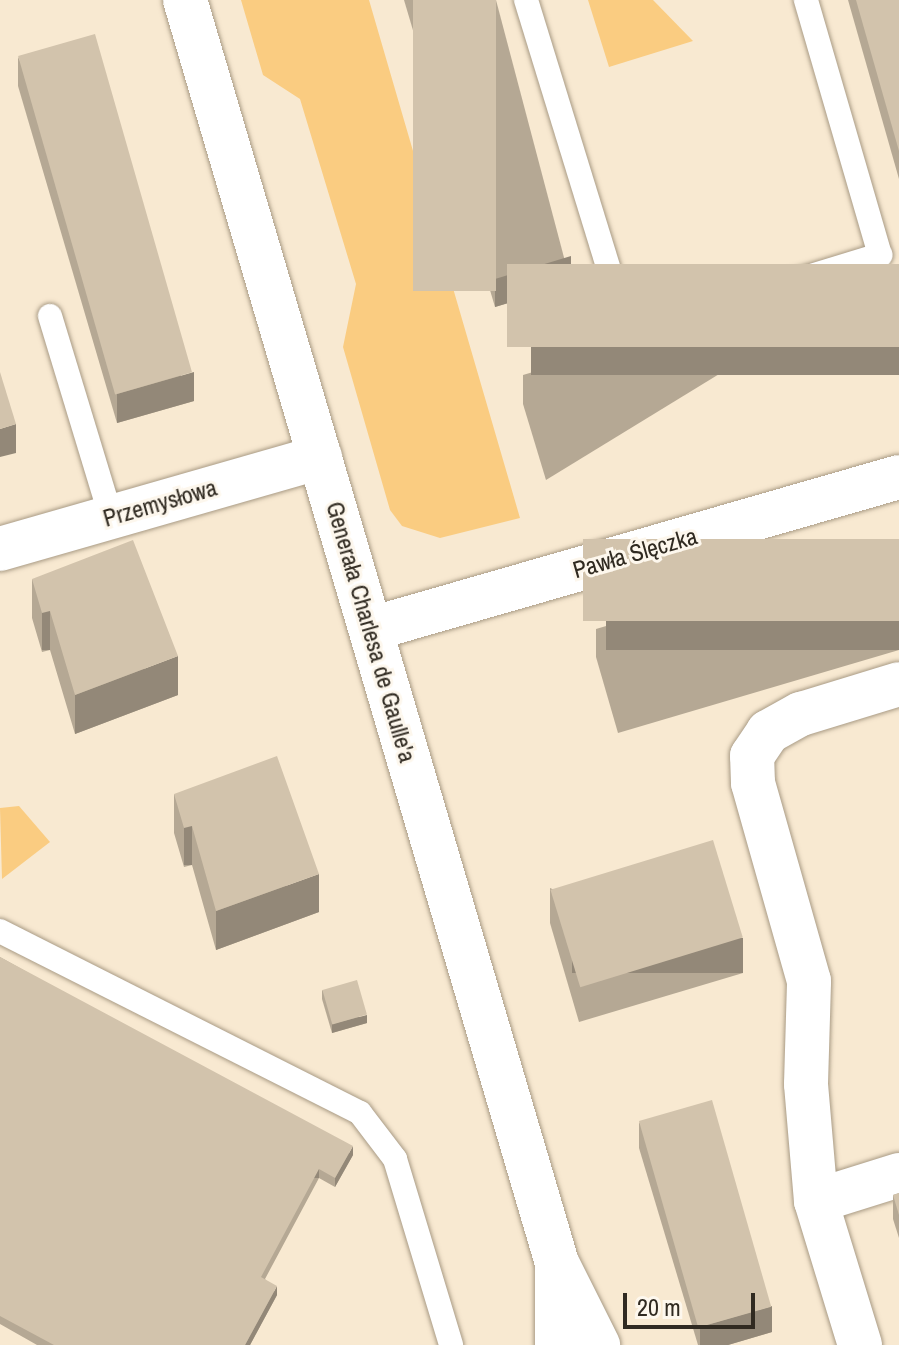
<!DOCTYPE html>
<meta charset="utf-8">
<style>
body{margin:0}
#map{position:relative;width:899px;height:1345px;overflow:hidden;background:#f8e9d1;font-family:"Archivo Narrow",sans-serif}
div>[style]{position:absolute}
.green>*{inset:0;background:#facc81}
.roads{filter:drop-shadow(0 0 2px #a99b85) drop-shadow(0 0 2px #a99b85)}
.lane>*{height:24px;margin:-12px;padding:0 12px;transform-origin:12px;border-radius:12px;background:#fff}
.street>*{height:44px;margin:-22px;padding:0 22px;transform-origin:22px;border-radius:22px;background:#fff}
.secondary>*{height:44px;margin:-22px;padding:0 22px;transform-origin:22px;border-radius:22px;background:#fff}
.wall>*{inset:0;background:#b5a894}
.shaded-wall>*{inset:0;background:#938878;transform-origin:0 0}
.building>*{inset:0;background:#d2c3ac;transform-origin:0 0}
span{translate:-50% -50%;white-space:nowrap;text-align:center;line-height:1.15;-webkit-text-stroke:6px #fdf7ed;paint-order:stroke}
.street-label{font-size:24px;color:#302a21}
.scale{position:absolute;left:623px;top:1293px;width:132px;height:36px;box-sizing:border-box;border:4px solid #302a21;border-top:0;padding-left:10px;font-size:24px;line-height:28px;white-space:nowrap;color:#302a21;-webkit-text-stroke:6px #fdf7ed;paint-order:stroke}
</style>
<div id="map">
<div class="green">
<i style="clip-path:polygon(241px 0,369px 0,520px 518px,440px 538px,402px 526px,390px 510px,343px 347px,356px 284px,300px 99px,263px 75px)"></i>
<i style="clip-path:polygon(588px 0,653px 0,693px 41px,609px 67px)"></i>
<i style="clip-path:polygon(19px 806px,50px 842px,2px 879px,0 808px)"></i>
</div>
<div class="roads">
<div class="lane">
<i style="left:526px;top:0;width:347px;rotate:72.9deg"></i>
<i style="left:628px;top:332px;width:264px;rotate:-17deg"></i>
<i style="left:880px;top:255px;width:266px;rotate:-106.2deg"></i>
<i style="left:50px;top:316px;width:210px;rotate:73.1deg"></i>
<i style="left:0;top:931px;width:403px;rotate:26.8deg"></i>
<i style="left:360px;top:1113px;width:58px;rotate:52.7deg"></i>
<i style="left:395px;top:1159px;width:194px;rotate:73.2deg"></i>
</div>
<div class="street">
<i style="left:0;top:549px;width:333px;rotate:-16deg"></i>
<i style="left:371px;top:629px;width:549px;rotate:-16.06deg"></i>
<i style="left:816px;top:1201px;width:87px;rotate:-17.4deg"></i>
<i style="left:860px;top:1345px;width:151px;rotate:-107deg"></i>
<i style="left:816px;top:1201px;width:117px;rotate:-94.9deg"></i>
<i style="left:806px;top:1084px;width:103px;rotate:-88.3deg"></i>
<i style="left:809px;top:981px;width:206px;rotate:-105.8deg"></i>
<i style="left:753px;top:783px;width:27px;rotate:-92deg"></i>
<i style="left:752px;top:756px;width:29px;rotate:-56deg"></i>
<i style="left:768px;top:732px;width:38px;rotate:-29deg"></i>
<i style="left:801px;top:714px;width:102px;rotate:-17deg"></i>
</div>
<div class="secondary">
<i style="left:185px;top:0;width:1317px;rotate:73.59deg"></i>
<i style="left:557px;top:1263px;width:92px;rotate:63.4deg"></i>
<i style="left:557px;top:1345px;width:79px;rotate:-90deg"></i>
</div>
</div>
<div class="wall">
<i style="clip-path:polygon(404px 0,496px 0,571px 284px,495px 307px)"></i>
<i style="clip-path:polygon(848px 0,899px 0,899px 179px)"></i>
<i style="clip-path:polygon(18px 57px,194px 401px,117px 423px,18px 86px)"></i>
<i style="clip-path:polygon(899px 264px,546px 480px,523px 404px,523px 375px)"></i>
<i style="clip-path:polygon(899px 539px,899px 650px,618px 733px,596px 657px,596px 629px)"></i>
<i style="clip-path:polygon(32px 579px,178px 695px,75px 734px,50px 650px,42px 652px,32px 618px)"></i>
<i style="clip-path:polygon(174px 794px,319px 912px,216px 950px,192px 865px,184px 867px,174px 833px)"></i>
<i style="clip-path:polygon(550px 888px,743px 973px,579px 1022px,550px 923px)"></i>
<i style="clip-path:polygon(0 957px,353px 1155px,335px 1187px,319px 1178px,265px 1279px,277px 1295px,250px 1345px,37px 1345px,0 1324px)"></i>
<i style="clip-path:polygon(322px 990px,367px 1023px,332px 1033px,322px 999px)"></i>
<i style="clip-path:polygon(639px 1122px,772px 1332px,728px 1345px,698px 1345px,639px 1148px)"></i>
<i style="clip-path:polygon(899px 1193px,899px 1238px,893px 1219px,893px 1195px)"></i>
</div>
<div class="shaded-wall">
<i style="clip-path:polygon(571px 256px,571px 284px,495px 307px,495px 279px)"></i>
<i style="left:899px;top:347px;width:28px;height:368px;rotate:90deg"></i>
<i style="clip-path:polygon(194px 372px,194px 401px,117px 423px,117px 394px)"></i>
<i style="clip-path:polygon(16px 424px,16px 453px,0 457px,0 429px)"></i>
<i style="left:50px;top:611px;width:39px;height:8px;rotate:90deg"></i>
<i style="left:899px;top:621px;width:29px;height:293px;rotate:90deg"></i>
<i style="clip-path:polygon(178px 656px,178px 695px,75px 734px,75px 695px)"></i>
<i style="left:192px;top:826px;width:39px;height:8px;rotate:90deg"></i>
<i style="clip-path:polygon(319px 874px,319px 912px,216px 950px,216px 911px)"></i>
<i style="left:743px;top:938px;width:35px;height:171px;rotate:90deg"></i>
<i style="clip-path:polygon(367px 1015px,367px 1023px,332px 1033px,332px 1024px)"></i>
<i style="clip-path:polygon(353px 1146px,353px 1155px,335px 1187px,335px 1178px)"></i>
<i style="left:319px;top:1169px;width:9px;height:123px;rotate:90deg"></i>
<i style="clip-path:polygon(277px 1286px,277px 1295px,250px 1345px,245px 1345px)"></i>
<i style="clip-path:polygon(772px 1306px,772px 1332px,728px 1345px,700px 1345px,700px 1327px)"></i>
</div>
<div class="building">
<i style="left:413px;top:0;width:83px;height:291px"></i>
<i style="clip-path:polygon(856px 0,899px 0,899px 151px)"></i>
<i style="left:95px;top:34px;width:352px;height:80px;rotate:74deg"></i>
<i style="left:899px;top:264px;width:83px;height:392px;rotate:90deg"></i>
<i style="clip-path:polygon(0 372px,16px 424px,0 429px)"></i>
<i style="left:899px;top:539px;width:82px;height:316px;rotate:90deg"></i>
<i style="clip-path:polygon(133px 540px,178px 656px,75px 695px,50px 611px,42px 613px,32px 579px)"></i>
<i style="clip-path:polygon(277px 756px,319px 874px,216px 911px,192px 826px,184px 828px,174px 794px)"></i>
<i style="left:713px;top:840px;width:102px;height:170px;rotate:73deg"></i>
<i style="clip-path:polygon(0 957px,353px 1146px,335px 1178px,319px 1169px,261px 1277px,277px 1286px,245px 1345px,54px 1345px,0 1316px)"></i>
<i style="left:357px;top:980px;width:36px;height:36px;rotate:74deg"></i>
<i style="left:712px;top:1100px;width:215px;height:76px;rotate:74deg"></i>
<i style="clip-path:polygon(899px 1193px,899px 1215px,893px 1195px)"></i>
</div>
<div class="street-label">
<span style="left:160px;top:503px;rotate:-16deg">Przemysłowa</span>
<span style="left:635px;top:553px;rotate:-16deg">Pawła Ślęczka</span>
<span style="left:371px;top:632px;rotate:74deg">Generała Charlesa de Gaulle'a</span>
</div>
<div class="scale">20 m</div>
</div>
